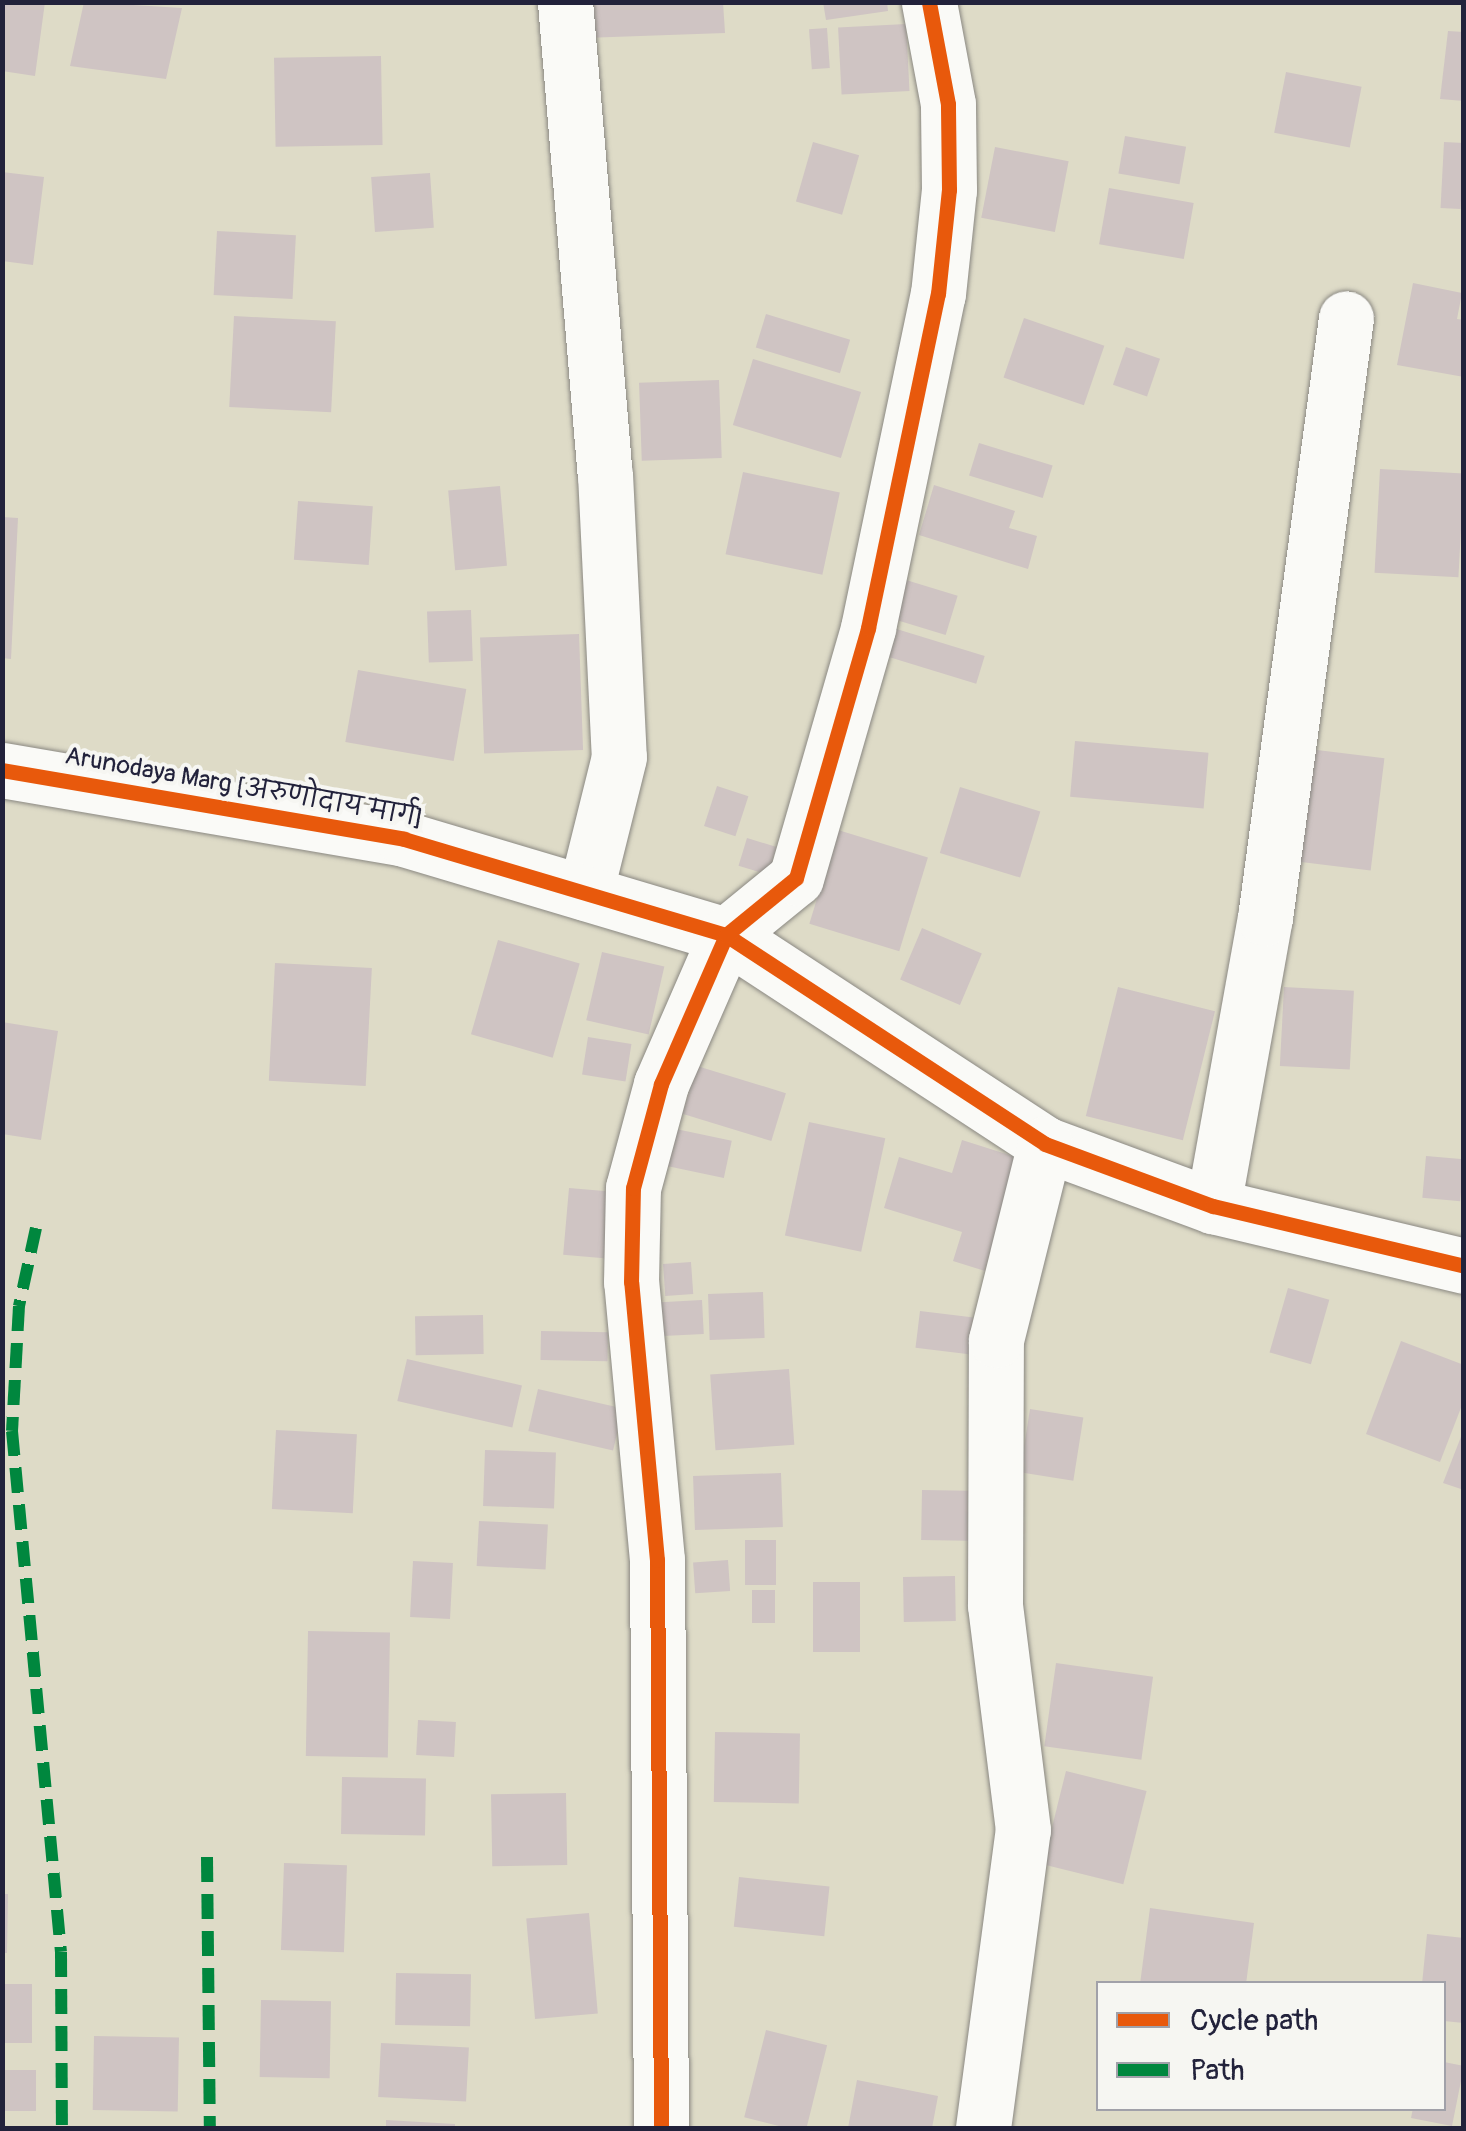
<!DOCTYPE html>
<meta charset="utf-8">
<style>
body{margin:0}
#map{position:relative;width:1466px;height:2131px;overflow:hidden;background:#dedbc7;font-family:Pangolin,"Playpen Sans Deva",sans-serif}
div>[style]{position:absolute}
.building>*{inset:0;background:#cfc4c3;transform-origin:0 0}
.roads{filter:drop-shadow(0 0 2px #8a8882) drop-shadow(0 0 2px #8a8882)}
.minor>*{height:55px;margin:-27.5px;padding:0 27.5px;transform-origin:27.5px;border-radius:27.5px;background:#fafaf7}
.quiet>*{height:12px;margin-top:-6px;transform-origin:0;background:repeating-linear-gradient(90deg,#00873e 0 25px,transparent 0 37px)}
.cycleway>*{height:15px;margin:-7.5px;padding:0 7.5px;transform-origin:7.5px;border-radius:7.5px;background:#e8590c}
span{translate:-50% -50%;white-space:nowrap;text-align:center;line-height:1.15;-webkit-text-stroke:8px #f6f6f2;paint-order:stroke}
.street-label{font-size:25px;color:#22223b}
.frame{position:absolute;inset:0;border:5px solid #22223b;pointer-events:none}
.legend{position:absolute;left:1096px;top:1981px;width:350px;height:130px;box-sizing:border-box;background:#f6f6f2;border:2px solid #a1a1a9;margin:0;padding:12px 18px;list-style:none;font-size:30px;color:#22223b}
.legend li{display:flex;align-items:center;gap:20px;height:50px}
.legend b{width:50px;border:2px solid #a1a1a9}
</style>
<div id="map">
<div class="building">
<i style="clip-path:polygon(2px 2px,45px 2px,35px 76px,2px 71px)"></i>
<i style="clip-path:polygon(84px 2px,182px 8px,166px 79px,70px 66px)"></i>
<i style="clip-path:polygon(582px 2px,723px 2px,725px 33px,584px 38px)"></i>
<i style="clip-path:polygon(823px 2px,887px 2px,888px 11px,826px 20px)"></i>
<i style="left:906px;top:24px;width:67px;height:68px;rotate:87deg"></i>
<i style="left:827px;top:28px;width:40px;height:18px;rotate:86deg"></i>
<i style="clip-path:polygon(1448px 31px,1464px 32px,1464px 101px,1440px 99px)"></i>
<i style="left:381px;top:56px;width:89px;height:107px;rotate:89deg"></i>
<i style="left:1286px;top:72px;width:77px;height:62px;rotate:11deg"></i>
<i style="left:1125px;top:136px;width:62px;height:38px;rotate:10deg"></i>
<i style="left:813px;top:142px;width:48px;height:62px;rotate:16deg"></i>
<i style="left:1444px;top:142px;width:20px;height:66px;rotate:3deg"></i>
<i style="left:995px;top:147px;width:75px;height:72px;rotate:11deg"></i>
<i style="clip-path:polygon(2px 172px,44px 177px,33px 265px,2px 261px)"></i>
<i style="left:430px;top:173px;width:55px;height:59px;rotate:86deg"></i>
<i style="left:1109px;top:188px;width:86px;height:57px;rotate:10deg"></i>
<i style="left:217px;top:231px;width:79px;height:64px;rotate:3deg"></i>
<i style="clip-path:polygon(1413px 283px,1462px 293px,1457px 319px,1464px 320px,1464px 377px,1397px 365px)"></i>
<i style="left:766px;top:314px;width:88px;height:35px;rotate:17deg"></i>
<i style="left:234px;top:316px;width:102px;height:91px;rotate:3deg"></i>
<i style="left:1024px;top:318px;width:85px;height:63px;rotate:19deg"></i>
<i style="left:1126px;top:347px;width:36px;height:40px;rotate:19deg"></i>
<i style="left:753px;top:359px;width:113px;height:69px;rotate:17deg"></i>
<i style="left:719px;top:380px;width:78px;height:80px;rotate:88deg"></i>
<i style="left:979px;top:443px;width:77px;height:34px;rotate:17deg"></i>
<i style="left:1380px;top:469px;width:84px;height:104px;rotate:3deg"></i>
<i style="left:743px;top:472px;width:99px;height:84px;rotate:12deg"></i>
<i style="clip-path:polygon(934px 485px,1015px 511px,1009px 528px,1037px 536px,1028px 569px,919px 535px)"></i>
<i style="left:500px;top:486px;width:80px;height:52px;rotate:85deg"></i>
<i style="left:298px;top:501px;width:75px;height:59px;rotate:4deg"></i>
<i style="clip-path:polygon(2px 517px,18px 518px,11px 659px,2px 658px)"></i>
<i style="left:906px;top:580px;width:54px;height:41px;rotate:17deg"></i>
<i style="left:471px;top:610px;width:51px;height:44px;rotate:88deg"></i>
<i style="left:890px;top:627px;width:99px;height:29px;rotate:17deg"></i>
<i style="left:579px;top:634px;width:116px;height:99px;rotate:88deg"></i>
<i style="left:358px;top:670px;width:110px;height:73px;rotate:10deg"></i>
<i style="left:1075px;top:741px;width:134px;height:56px;rotate:5deg"></i>
<i style="left:1309px;top:749px;width:76px;height:113px;rotate:7deg"></i>
<i style="left:717px;top:786px;width:33px;height:42px;rotate:18deg"></i>
<i style="left:960px;top:787px;width:84px;height:69px;rotate:17deg"></i>
<i style="left:838px;top:830px;width:94px;height:98px;rotate:17deg"></i>
<i style="left:747px;top:838px;width:31px;height:29px;rotate:17deg"></i>
<i style="left:922px;top:928px;width:65px;height:56px;rotate:23deg"></i>
<i style="left:498px;top:940px;width:85px;height:98px;rotate:16deg"></i>
<i style="left:602px;top:952px;width:64px;height:70px;rotate:13deg"></i>
<i style="left:275px;top:963px;width:97px;height:118px;rotate:3deg"></i>
<i style="left:1118px;top:987px;width:100px;height:133px;rotate:14deg"></i>
<i style="left:1284px;top:987px;width:70px;height:79px;rotate:3deg"></i>
<i style="clip-path:polygon(2px 1022px,58px 1031px,41px 1140px,2px 1134px)"></i>
<i style="left:588px;top:1037px;width:44px;height:38px;rotate:9deg"></i>
<i style="left:697px;top:1066px;width:93px;height:50px;rotate:17deg"></i>
<i style="left:809px;top:1122px;width:78px;height:116px;rotate:12deg"></i>
<i style="left:676px;top:1129px;width:57px;height:38px;rotate:12deg"></i>
<i style="clip-path:polygon(962px 1140px,1019px 1158px,985px 1271px,953px 1261px,962px 1232px,884px 1208px,899px 1157px,952px 1173px)"></i>
<i style="left:1426px;top:1156px;width:38px;height:42px;rotate:5deg"></i>
<i style="left:569px;top:1188px;width:50px;height:67px;rotate:5deg"></i>
<i style="left:691px;top:1262px;width:32px;height:28px;rotate:86deg"></i>
<i style="left:1288px;top:1288px;width:43px;height:67px;rotate:16deg"></i>
<i style="left:763px;top:1292px;width:46px;height:55px;rotate:88deg"></i>
<i style="left:702px;top:1300px;width:34px;height:46px;rotate:87deg"></i>
<i style="left:920px;top:1311px;width:54px;height:37px;rotate:7deg"></i>
<i style="left:483px;top:1315px;width:39px;height:68px;rotate:89deg"></i>
<i style="left:541px;top:1331px;width:67px;height:29px;rotate:1deg"></i>
<i style="clip-path:polygon(1401px 1341px,1464px 1365px,1464px 1400px,1440px 1462px,1366px 1434px)"></i>
<i style="left:407px;top:1359px;width:118px;height:43px;rotate:13deg"></i>
<i style="left:789px;top:1369px;width:76px;height:79px;rotate:86deg"></i>
<i style="left:538px;top:1389px;width:87px;height:43px;rotate:13deg"></i>
<i style="left:1030px;top:1409px;width:54px;height:64px;rotate:9deg"></i>
<i style="clip-path:polygon(1464px 1429px,1464px 1490px,1443px 1483px)"></i>
<i style="left:276px;top:1430px;width:81px;height:79px;rotate:3deg"></i>
<i style="left:485px;top:1450px;width:71px;height:56px;rotate:2deg"></i>
<i style="left:781px;top:1473px;width:54px;height:88px;rotate:88deg"></i>
<i style="left:922px;top:1490px;width:61px;height:50px;rotate:1deg"></i>
<i style="left:479px;top:1521px;width:69px;height:45px;rotate:3deg"></i>
<i style="left:745px;top:1540px;width:31px;height:45px"></i>
<i style="left:728px;top:1560px;width:31px;height:35px;rotate:86deg"></i>
<i style="left:413px;top:1561px;width:40px;height:56px;rotate:3deg"></i>
<i style="left:955px;top:1576px;width:45px;height:52px;rotate:89deg"></i>
<i style="left:813px;top:1582px;width:47px;height:70px"></i>
<i style="left:775px;top:1590px;width:33px;height:23px;rotate:90deg"></i>
<i style="left:308px;top:1631px;width:82px;height:125px;rotate:1deg"></i>
<i style="left:1056px;top:1663px;width:98px;height:84px;rotate:8deg"></i>
<i style="left:418px;top:1720px;width:38px;height:35px;rotate:3deg"></i>
<i style="left:715px;top:1732px;width:85px;height:70px;rotate:1deg"></i>
<i style="left:1066px;top:1771px;width:83px;height:96px;rotate:14deg"></i>
<i style="left:342px;top:1777px;width:84px;height:57px;rotate:1deg"></i>
<i style="left:566px;top:1793px;width:72px;height:75px;rotate:89deg"></i>
<i style="left:284px;top:1863px;width:63px;height:87px;rotate:2deg"></i>
<i style="left:739px;top:1877px;width:91px;height:50px;rotate:6deg"></i>
<i style="clip-path:polygon(2px 1894px,8px 1894px,7px 1953px,2px 1953px)"></i>
<i style="clip-path:polygon(1150px 1908px,1254px 1923px,1246px 1984px,1140px 1984px)"></i>
<i style="left:589px;top:1913px;width:101px;height:63px;rotate:85deg"></i>
<i style="clip-path:polygon(1427px 1934px,1464px 1938px,1464px 2023px,1444px 2021px,1444px 1984px,1422px 1984px)"></i>
<i style="left:396px;top:1973px;width:75px;height:52px;rotate:1deg"></i>
<i style="left:2px;top:1984px;width:30px;height:59px"></i>
<i style="left:261px;top:2000px;width:70px;height:77px;rotate:1deg"></i>
<i style="left:766px;top:2030px;width:63px;height:90px;rotate:14deg"></i>
<i style="left:94px;top:2036px;width:85px;height:74px;rotate:1deg"></i>
<i style="left:381px;top:2043px;width:88px;height:54px;rotate:3deg"></i>
<i style="clip-path:polygon(1444px 2062px,1464px 2066px,1452px 2126px,1411px 2118px,1413px 2108px,1444px 2108px)"></i>
<i style="left:2px;top:2070px;width:34px;height:41px"></i>
<i style="clip-path:polygon(857px 2080px,938px 2096px,932px 2128px,848px 2128px)"></i>
<i style="clip-path:polygon(386px 2120px,455px 2124px,455px 2128px,386px 2128px)"></i>
</div>
<div class="roads">
<div class="minor">
<i style="left:565px;top:2px;width:474px;rotate:85.2deg"></i>
<i style="left:605px;top:474px;width:283px;rotate:87.2deg"></i>
<i style="left:619px;top:757px;width:140px;rotate:104deg"></i>
<i style="left:2px;top:770px;width:408px;rotate:9.7deg"></i>
<i style="left:404px;top:839px;width:336px;rotate:16.6deg"></i>
<i style="left:726px;top:935px;width:381px;rotate:33.2deg"></i>
<i style="left:1045px;top:1144px;width:179px;rotate:20.3deg"></i>
<i style="left:1213px;top:1206px;width:258px;rotate:13.4deg"></i>
<i style="left:1213px;top:1206px;width:293px;rotate:-79.8deg"></i>
<i style="left:1265px;top:918px;width:605px;rotate:-82.31deg"></i>
<i style="left:661px;top:2128px;width:568px;rotate:-90.4deg"></i>
<i style="left:657px;top:1560px;width:279px;rotate:-95.3deg"></i>
<i style="left:631px;top:1282px;width:94px;rotate:-88.8deg"></i>
<i style="left:633px;top:1188px;width:108px;rotate:-74.9deg"></i>
<i style="left:661px;top:1084px;width:163px;rotate:-66.4deg"></i>
<i style="left:726px;top:935px;width:90px;rotate:-39.2deg"></i>
<i style="left:796px;top:878px;width:260px;rotate:-73.9deg"></i>
<i style="left:868px;top:628px;width:341px;rotate:-78.2deg"></i>
<i style="left:938px;top:294px;width:105px;rotate:-84deg"></i>
<i style="left:949px;top:190px;width:86px;rotate:-90.7deg"></i>
<i style="left:948px;top:104px;width:104px;rotate:-100.6deg"></i>
<i style="left:983px;top:2128px;width:301px;rotate:-82.4deg"></i>
<i style="left:1023px;top:1830px;width:227px;rotate:-97.1deg"></i>
<i style="left:995px;top:1605px;width:265px;rotate:-89.8deg"></i>
<i style="left:996px;top:1340px;width:202px;rotate:-76deg"></i>
</div>
</div>
<div class="quiet">
<i style="left:36px;top:1228px;width:80px;rotate:102.3deg"></i>
<i style="left:19px;top:1306px;width:125px;rotate:93.2deg"></i>
<i style="left:12px;top:1431px;width:523px;rotate:84.63deg"></i>
<i style="left:61px;top:1952px;width:176px;rotate:89.7deg"></i>
<i style="left:207px;top:1857px;width:271px;rotate:89.4deg"></i>
</div>
<div class="cycleway">
<i style="left:2px;top:770px;width:408px;rotate:9.7deg"></i>
<i style="left:404px;top:839px;width:336px;rotate:16.6deg"></i>
<i style="left:726px;top:935px;width:381px;rotate:33.2deg"></i>
<i style="left:1045px;top:1144px;width:179px;rotate:20.3deg"></i>
<i style="left:1213px;top:1206px;width:258px;rotate:13.4deg"></i>
<i style="left:661px;top:2128px;width:568px;rotate:-90.4deg"></i>
<i style="left:657px;top:1560px;width:279px;rotate:-95.3deg"></i>
<i style="left:631px;top:1282px;width:94px;rotate:-88.8deg"></i>
<i style="left:633px;top:1188px;width:108px;rotate:-74.9deg"></i>
<i style="left:661px;top:1084px;width:163px;rotate:-66.4deg"></i>
<i style="left:726px;top:935px;width:90px;rotate:-39.2deg"></i>
<i style="left:796px;top:878px;width:260px;rotate:-73.9deg"></i>
<i style="left:868px;top:628px;width:341px;rotate:-78.2deg"></i>
<i style="left:938px;top:294px;width:105px;rotate:-84deg"></i>
<i style="left:949px;top:190px;width:86px;rotate:-90.7deg"></i>
<i style="left:948px;top:104px;width:104px;rotate:-100.6deg"></i>
</div>
<div class="street-label">
<span style="left:244px;top:788px;rotate:10deg">Arunodaya Marg [अरुणोदा‍य मार्ग]</span>
</div>
<div class="frame"></div>
<ul class="legend">
<li><b style="height:12px;background:#e8590c"></b>Cycle path</li>
<li><b style="height:12px;background:#00873e"></b>Path</li>
</ul>
</div>
